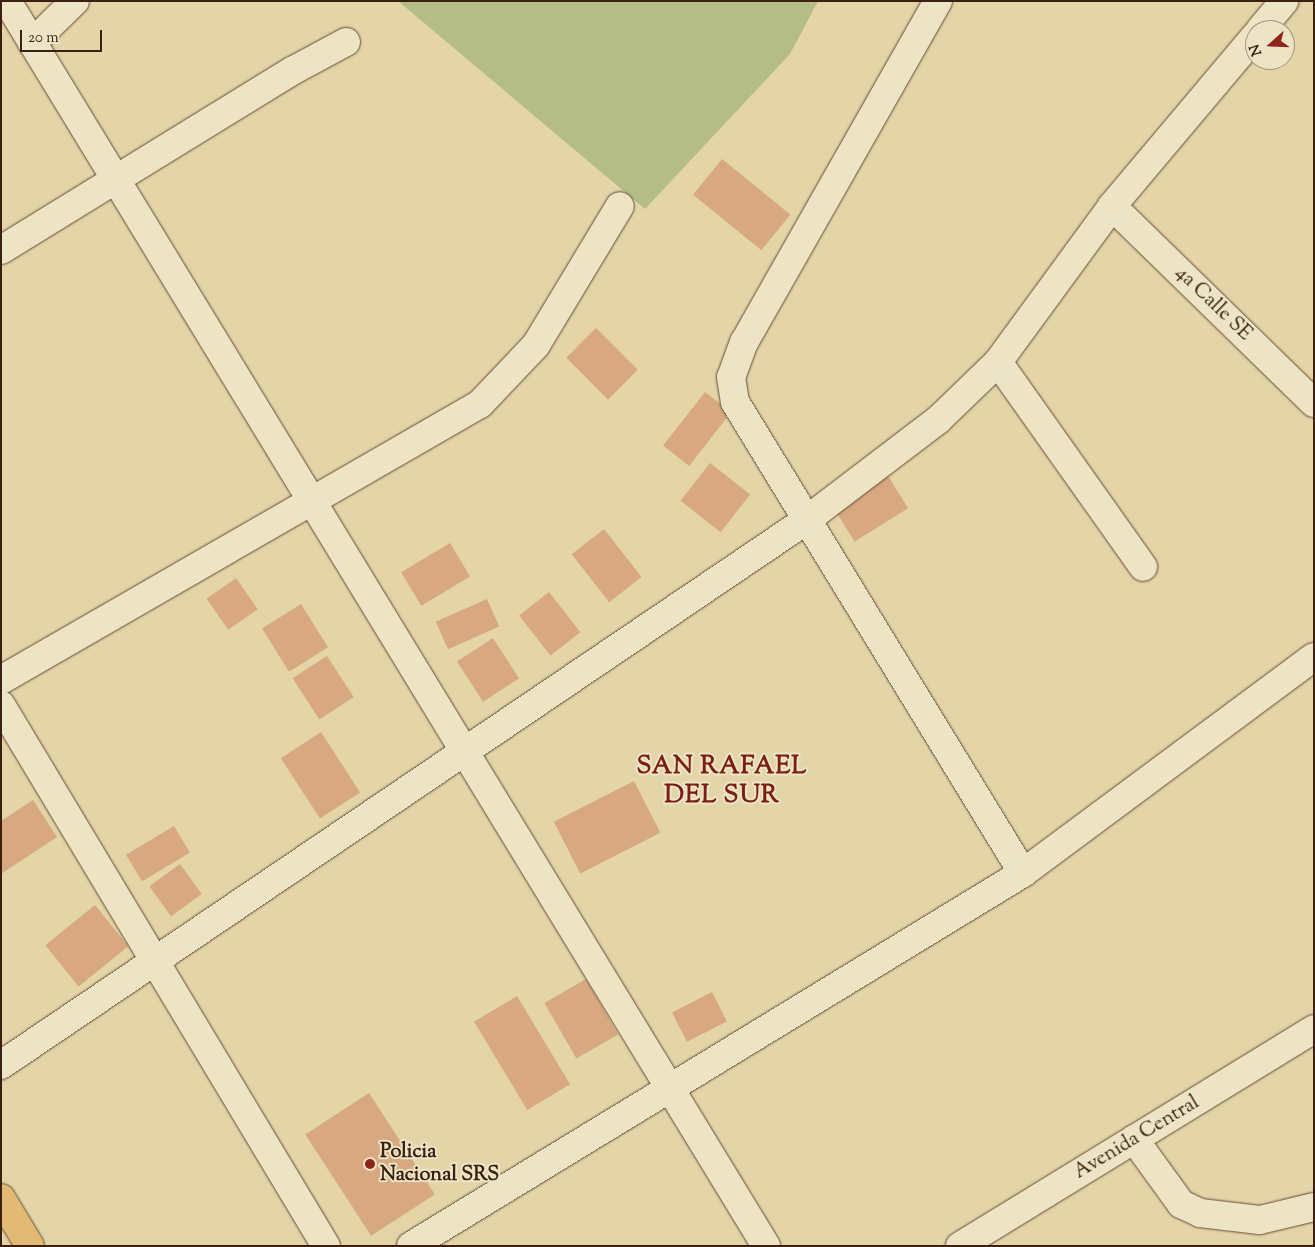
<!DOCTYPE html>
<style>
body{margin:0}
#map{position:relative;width:1315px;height:1247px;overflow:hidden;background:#e3d5a7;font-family:"Sorts Mill Goudy",serif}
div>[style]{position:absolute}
.green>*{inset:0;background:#b5bd87}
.building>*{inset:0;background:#d8a881;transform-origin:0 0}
.roads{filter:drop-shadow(0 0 1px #644d36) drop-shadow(0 0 1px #644d36)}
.minor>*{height:28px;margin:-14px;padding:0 14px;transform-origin:14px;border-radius:14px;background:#ede4c6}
.major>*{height:28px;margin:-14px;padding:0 14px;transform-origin:14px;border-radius:14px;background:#e2ba74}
.dots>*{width:14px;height:14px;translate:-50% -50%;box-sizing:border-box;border:2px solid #ede4c6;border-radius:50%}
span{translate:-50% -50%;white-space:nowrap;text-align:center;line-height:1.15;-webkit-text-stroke:4px #ede4c6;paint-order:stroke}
.street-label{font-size:20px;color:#3a2010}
.poi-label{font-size:20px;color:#3a2010;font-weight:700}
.left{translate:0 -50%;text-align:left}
.district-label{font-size:25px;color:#7a1f14;font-weight:700;letter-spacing:1px}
.frame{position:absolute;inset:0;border:2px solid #3a2010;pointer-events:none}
.north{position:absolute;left:1245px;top:20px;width:50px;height:50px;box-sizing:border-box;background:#ede4c6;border:1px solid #a5967d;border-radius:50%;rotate:250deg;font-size:14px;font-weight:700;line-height:20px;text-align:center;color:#3a2010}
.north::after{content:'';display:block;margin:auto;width:18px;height:22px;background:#8f2418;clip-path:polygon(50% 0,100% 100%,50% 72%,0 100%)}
.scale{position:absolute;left:20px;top:30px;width:82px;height:22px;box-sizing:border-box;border:2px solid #3a2010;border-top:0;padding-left:6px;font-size:15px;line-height:18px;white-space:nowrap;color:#3a2010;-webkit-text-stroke:4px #ede4c6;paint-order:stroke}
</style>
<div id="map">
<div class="green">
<i style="clip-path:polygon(398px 1px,818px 1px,790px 54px,645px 209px)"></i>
</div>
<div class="building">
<i style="left:722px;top:159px;width:88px;height:46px;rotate:39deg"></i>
<i style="left:596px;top:328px;width:59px;height:42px;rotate:45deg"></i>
<i style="left:705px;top:392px;width:33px;height:68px;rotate:38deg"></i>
<i style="left:710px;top:463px;width:51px;height:48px;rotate:38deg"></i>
<i style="left:888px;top:476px;width:38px;height:63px;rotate:58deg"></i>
<i style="left:604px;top:529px;width:61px;height:41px;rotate:52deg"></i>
<i style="left:450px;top:543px;width:39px;height:57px;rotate:59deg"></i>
<i style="left:236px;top:578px;width:38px;height:36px;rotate:55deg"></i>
<i style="left:549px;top:592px;width:51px;height:38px;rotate:52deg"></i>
<i style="left:487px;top:599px;width:30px;height:56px;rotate:66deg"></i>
<i style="left:301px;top:604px;width:51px;height:46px;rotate:58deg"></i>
<i style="left:493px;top:638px;width:48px;height:43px;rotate:57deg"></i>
<i style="left:327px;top:656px;width:49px;height:41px;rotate:57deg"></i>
<i style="left:321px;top:732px;width:72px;height:48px;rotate:57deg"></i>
<i style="left:634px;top:781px;width:58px;height:90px;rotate:63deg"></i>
<i style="clip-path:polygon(33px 800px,57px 837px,1px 874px,1px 821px)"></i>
<i style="left:174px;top:826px;width:31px;height:56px;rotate:59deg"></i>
<i style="left:180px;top:864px;width:37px;height:38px;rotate:54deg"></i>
<i style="left:95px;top:905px;width:53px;height:64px;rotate:51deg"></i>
<i style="left:586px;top:979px;width:64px;height:48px;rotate:60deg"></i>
<i style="left:712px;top:992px;width:33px;height:45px;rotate:63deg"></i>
<i style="left:517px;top:996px;width:103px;height:50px;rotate:59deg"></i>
<i style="left:369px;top:1093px;width:121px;height:76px;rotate:57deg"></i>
</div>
<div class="roads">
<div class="minor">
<i style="left:7px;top:1px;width:1458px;rotate:58.63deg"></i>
<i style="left:938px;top:1px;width:392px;rotate:119.6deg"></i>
<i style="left:744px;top:342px;width:37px;rotate:110deg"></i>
<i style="left:731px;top:377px;width:25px;rotate:81deg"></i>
<i style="left:735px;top:402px;width:552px;rotate:58.56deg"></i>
<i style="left:1260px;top:30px;width:38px;rotate:-50deg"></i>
<i style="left:32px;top:43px;width:60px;rotate:-44.3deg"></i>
<i style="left:1112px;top:206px;width:282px;rotate:44.3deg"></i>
<i style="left:1px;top:250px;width:344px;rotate:-31.6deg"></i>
<i style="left:294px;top:70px;width:59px;rotate:-28.3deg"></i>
<i style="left:998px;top:362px;width:251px;rotate:54.7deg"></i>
<i style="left:1px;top:680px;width:553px;rotate:-29.95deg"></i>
<i style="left:480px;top:404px;width:81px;rotate:-46.5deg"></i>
<i style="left:536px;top:345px;width:162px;rotate:-58.9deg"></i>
<i style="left:1px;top:705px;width:631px;rotate:59.01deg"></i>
<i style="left:1px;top:1065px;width:974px;rotate:-34.08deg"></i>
<i style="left:808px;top:519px;width:163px;rotate:-37.3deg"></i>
<i style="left:938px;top:420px;width:83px;rotate:-44deg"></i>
<i style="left:998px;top:362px;width:193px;rotate:-53.8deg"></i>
<i style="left:1112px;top:206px;width:222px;rotate:-49.9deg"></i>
<i style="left:1134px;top:1139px;width:80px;rotate:54.1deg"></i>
<i style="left:1181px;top:1204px;width:21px;rotate:25deg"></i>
<i style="left:1200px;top:1213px;width:60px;rotate:6.7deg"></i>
<i style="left:1260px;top:1220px;width:56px;rotate:-13.5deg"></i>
<i style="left:411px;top:1246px;width:717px;rotate:-31.36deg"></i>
<i style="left:1023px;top:873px;width:362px;rotate:-36.6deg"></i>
<i style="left:960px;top:1246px;width:415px;rotate:-31.5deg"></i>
</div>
<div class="major">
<i style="left:1px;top:1198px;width:56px;rotate:58.9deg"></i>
</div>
</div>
<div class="dots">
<i style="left:370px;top:1164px;background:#8f2418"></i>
</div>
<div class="street-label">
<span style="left:1213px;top:304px;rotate:44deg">4a Calle SE</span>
<span style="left:1137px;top:1138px;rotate:-31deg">Avenida Central</span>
</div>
<div class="poi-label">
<span class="left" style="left:380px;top:1164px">Policia<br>Nacional SRS</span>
</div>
<div class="district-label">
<span style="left:722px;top:782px">SAN RAFAEL<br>DEL SUR</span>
</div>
<div class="frame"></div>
<div class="north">N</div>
<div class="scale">20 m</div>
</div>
